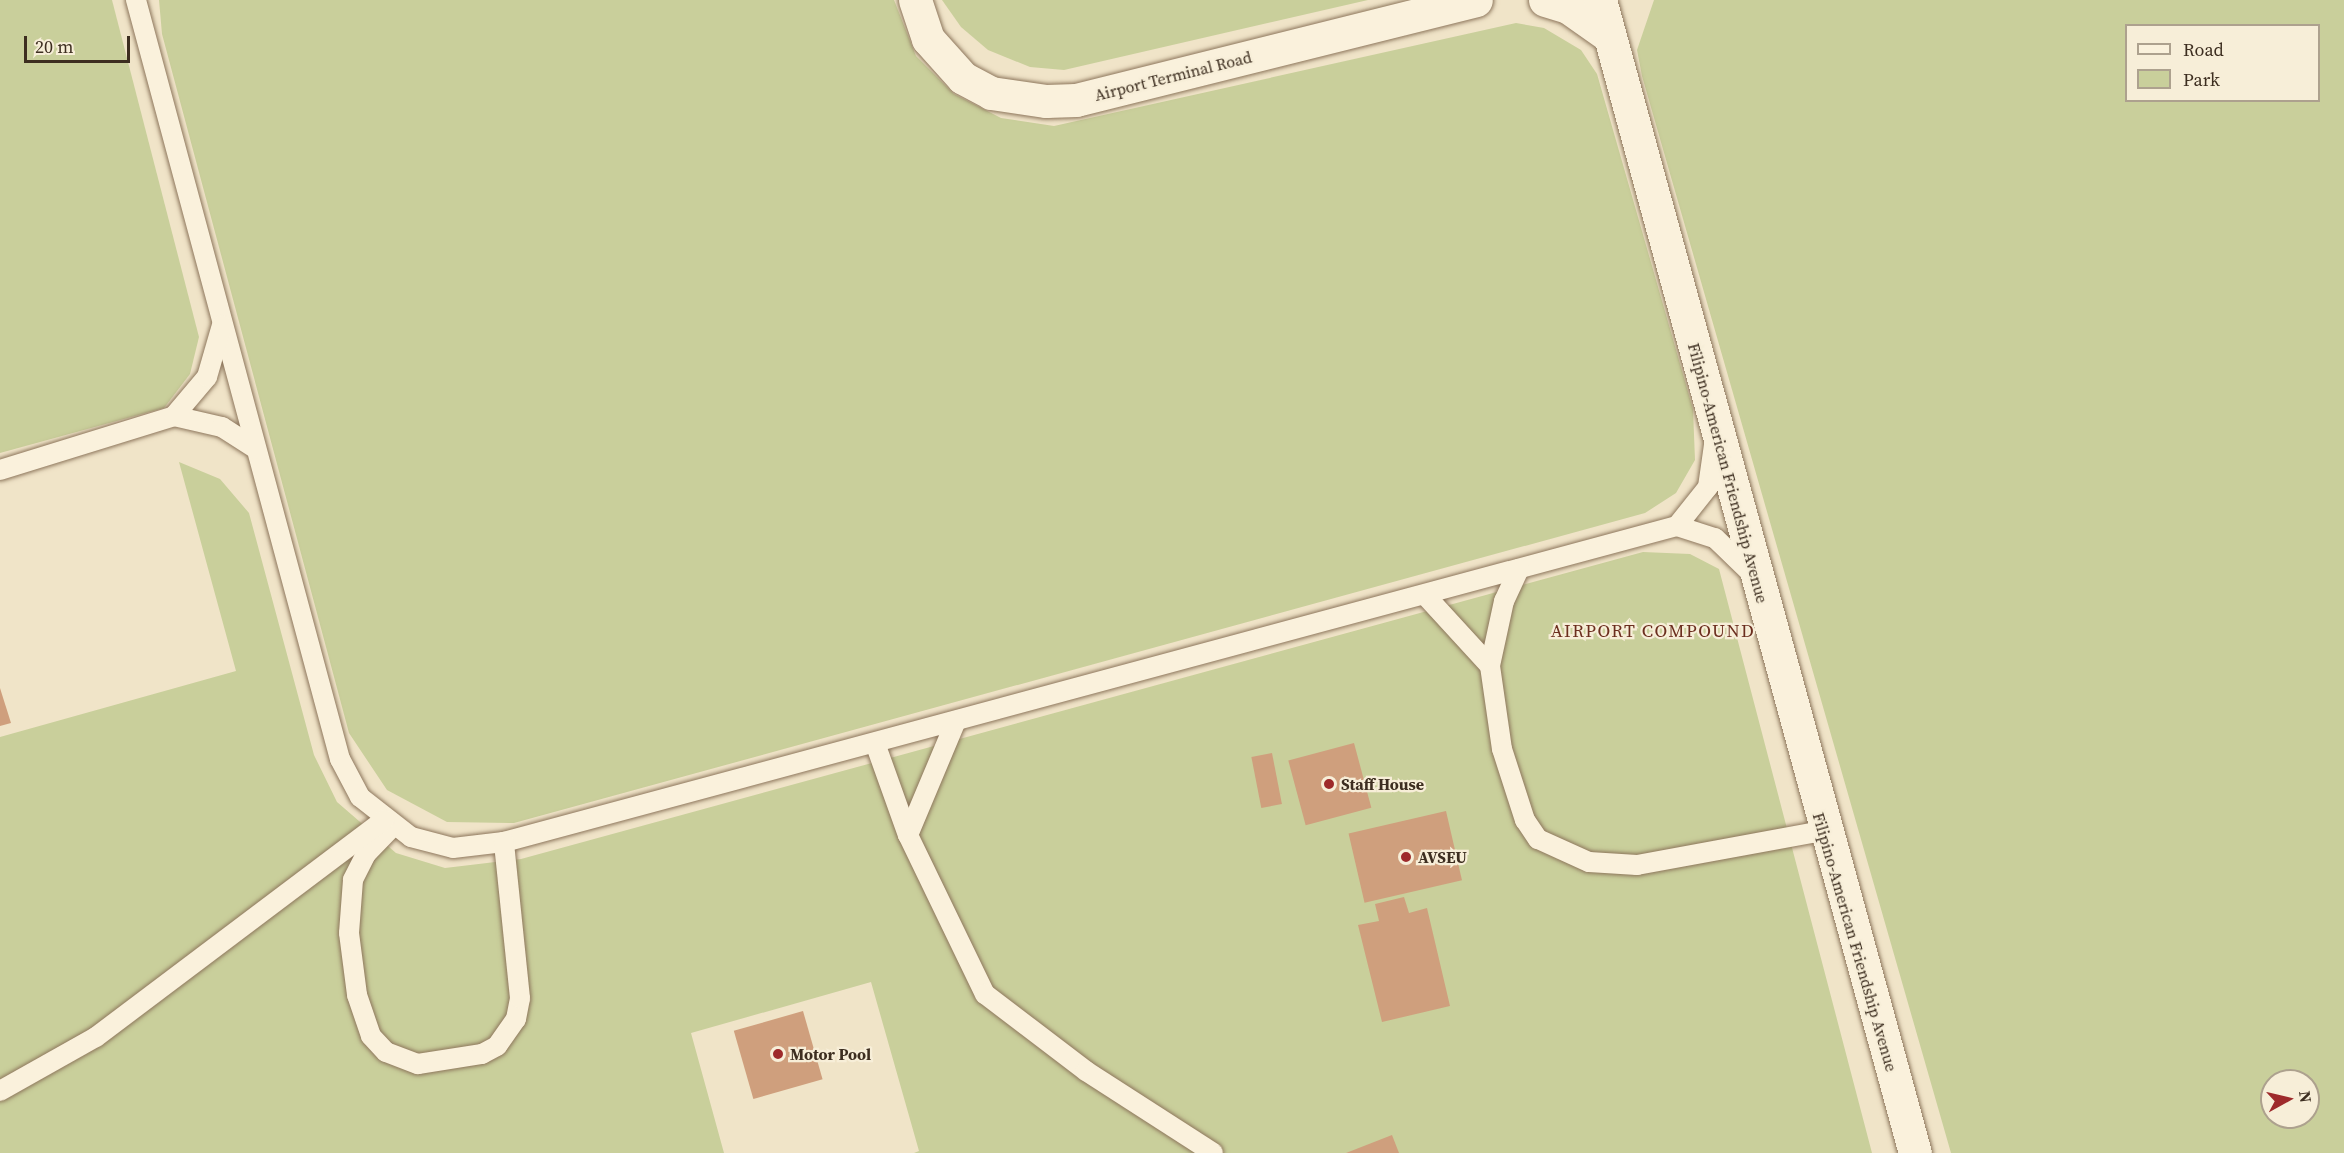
<!DOCTYPE html>
<style>
body{margin:0}
#map{position:relative;width:2344px;height:1153px;overflow:hidden;background:#f0e4c8;font-family:"Source Serif 4",serif}
div>[style]{position:absolute}
.green>*{inset:0;background:#c9cf9b}
.building>*{inset:0;background:#cf9f7d;transform-origin:0 0}
.roads{filter:drop-shadow(0 0 2px #8d765c) drop-shadow(0 0 2px #8d765c)}
.lane>*{height:20px;margin:-10px;padding:0 10px;transform-origin:10px;border-radius:10px;background:#faf1dc}
.street>*{height:33px;margin:-16.5px;padding:0 16.5px;transform-origin:16.5px;border-radius:16.5px;background:#faf1dc}
.dots>*{width:16px;height:16px;translate:-50% -50%;box-sizing:border-box;border:3px solid #f7eed8;border-radius:50%}
span{translate:-50% -50%;white-space:nowrap;text-align:center;line-height:1.15;-webkit-text-stroke:4.5px #f7eed8;paint-order:stroke}
.street-label{font-size:16px;color:#3d2e20}
.poi-label{font-size:16px;color:#3d2e20;font-weight:700}
.left{translate:0 -50%;text-align:left}
.neighbourhood-label{font-size:18px;color:#6b2e1e;letter-spacing:1.5px}
.legend{position:absolute;left:2125px;top:24px;width:195px;height:78px;box-sizing:border-box;background:#f7eed8;border:2px solid #ada18e;margin:0;padding:8px 10px;list-style:none;font-size:18px;color:#3d2e20}
.legend li{display:flex;align-items:center;gap:12px;height:30px}
.legend b{width:30px;border:2px solid #ada18e}
.north{position:absolute;left:2260px;top:1069px;width:60px;height:60px;box-sizing:border-box;background:#f7eed8;border:2px solid #ada18e;border-radius:50%;rotate:82deg;font-size:16px;font-weight:700;line-height:24px;text-align:center;color:#3d2e20}
.north::after{content:'';display:block;margin:auto;width:21px;height:27px;background:#9e2a2b;clip-path:polygon(50% 0,100% 100%,50% 72%,0 100%)}
.scale{position:absolute;left:24px;top:36px;width:106px;height:27px;box-sizing:border-box;border:3px solid #3d2e20;border-top:0;padding-left:8px;font-size:18px;line-height:21px;white-space:nowrap;color:#3d2e20;-webkit-text-stroke:4px #f7eed8;paint-order:stroke}
</style>
<div id="map">
<div class="green">
<i style="clip-path:polygon(0 0,112px 0,199px 337px,190px 374px,164px 408px,0 453px)"></i>
<i style="clip-path:polygon(159px 0,894px 0,916px 56px,954px 94px,1001px 118px,1054px 126px,1516px 23px,1544px 28px,1581px 50px,1597px 74px,1693px 409px,1695px 460px,1676px 493px,1645px 513px,514px 823px,447px 822px,387px 790px,349px 733px,162px 34px)"></i>
<i style="clip-path:polygon(942px 0,1368px 0,1064px 70px,1030px 67px,988px 50px,961px 27px)"></i>
<i style="clip-path:polygon(evenodd,1654px 0,2344px 0,2344px 1153px,1951px 1153px,1642px 76px,1637px 50px,1654px 0,2126px 26px,2318px 26px,2318px 100px,2126px 100px,2126px 26px,1654px 0,2272px 1081px,2308px 1081px,2308px 1117px,2272px 1117px,2272px 1081px)"></i>
<i style="clip-path:polygon(179px 462px,220px 479px,249px 513px,314px 755px,337px 802px,396px 853px,445px 868px,521px 859px,1643px 552px,1690px 554px,1719px 569px,1872px 1153px,914px 1153px,919px 1151px,871px 982px,691px 1033px,724px 1153px,0 1153px,0 737px,236px 671px)"></i>
</div>
<div class="building">
<i style="clip-path:polygon(0 688px,11px 723px,0 726px)"></i>
<i style="left:1354px;top:743px;width:67px;height:68px;rotate:75deg"></i>
<i style="left:1272px;top:753px;width:52px;height:21px;rotate:79deg"></i>
<i style="left:1446px;top:811px;width:71px;height:100px;rotate:77deg"></i>
<i style="clip-path:polygon(1404px 897px,1409px 913px,1427px 908px,1450px 1006px,1382px 1022px,1358px 925px,1379px 921px,1375px 904px)"></i>
<i style="left:803px;top:1011px;width:71px;height:72px;rotate:74deg"></i>
<i style="clip-path:polygon(1392px 1135px,1399px 1153px,1346px 1153px)"></i>
</div>
<div class="roads">
<div class="lane">
<i style="left:136px;top:0;width:786px;rotate:74.96deg"></i>
<i style="left:340px;top:759px;width:43px;rotate:62.2deg"></i>
<i style="left:360px;top:797px;width:65px;rotate:38.1deg"></i>
<i style="left:411px;top:837px;width:43px;rotate:14.7deg"></i>
<i style="left:453px;top:848px;width:51px;rotate:-6.7deg"></i>
<i style="left:504px;top:842px;width:1215px;rotate:-15.08deg"></i>
<i style="left:1677px;top:526px;width:40px;rotate:18deg"></i>
<i style="left:1715px;top:538px;width:49px;rotate:44.2deg"></i>
<i style="left:174px;top:416px;width:49px;rotate:12.9deg"></i>
<i style="left:222px;top:427px;width:40px;rotate:32.9deg"></i>
<i style="left:0;top:470px;width:182px;rotate:-17.2deg"></i>
<i style="left:174px;top:416px;width:51px;rotate:-49.8deg"></i>
<i style="left:207px;top:377px;width:54px;rotate:-73.9deg"></i>
<i style="left:1677px;top:526px;width:50px;rotate:-51.5deg"></i>
<i style="left:1708px;top:487px;width:42px;rotate:-81.9deg"></i>
<i style="left:1519px;top:569px;width:35px;rotate:115deg"></i>
<i style="left:1504px;top:601px;width:66px;rotate:102.2deg"></i>
<i style="left:1490px;top:666px;width:84px;rotate:81.8deg"></i>
<i style="left:1502px;top:749px;width:75px;rotate:72.1deg"></i>
<i style="left:1525px;top:820px;width:23px;rotate:56deg"></i>
<i style="left:1538px;top:839px;width:56px;rotate:24.3deg"></i>
<i style="left:1589px;top:862px;width:48px;rotate:3.6deg"></i>
<i style="left:1637px;top:865px;width:189px;rotate:-10.4deg"></i>
<i style="left:1425px;top:595px;width:96px;rotate:47.5deg"></i>
<i style="left:875px;top:743px;width:98px;rotate:70.3deg"></i>
<i style="left:908px;top:835px;width:177px;rotate:64.2deg"></i>
<i style="left:985px;top:994px;width:127px;rotate:37.3deg"></i>
<i style="left:1086px;top:1071px;width:151px;rotate:32.8deg"></i>
<i style="left:393px;top:826px;width:39px;rotate:134deg"></i>
<i style="left:366px;top:854px;width:29px;rotate:117deg"></i>
<i style="left:353px;top:880px;width:53px;rotate:94.3deg"></i>
<i style="left:349px;top:933px;width:63px;rotate:82.6deg"></i>
<i style="left:357px;top:995px;width:43px;rotate:71.1deg"></i>
<i style="left:371px;top:1036px;width:22px;rotate:47deg"></i>
<i style="left:386px;top:1052px;width:34px;rotate:21deg"></i>
<i style="left:418px;top:1064px;width:65px;rotate:-8.9deg"></i>
<i style="left:482px;top:1054px;width:17px;rotate:-28deg"></i>
<i style="left:497px;top:1046px;width:33px;rotate:-55deg"></i>
<i style="left:516px;top:1019px;width:21px;rotate:-79deg"></i>
<i style="left:520px;top:998px;width:157px;rotate:-95.9deg"></i>
<i style="left:908px;top:835px;width:124px;rotate:-67.2deg"></i>
<i style="left:0;top:1091px;width:110px;rotate:-29.4deg"></i>
<i style="left:96px;top:1037px;width:361px;rotate:-37deg"></i>
</div>
<div class="street">
<i style="left:915px;top:0;width:41px;rotate:71.6deg"></i>
<i style="left:928px;top:39px;width:52px;rotate:48.1deg"></i>
<i style="left:963px;top:78px;width:32px;rotate:28deg"></i>
<i style="left:991px;top:93px;width:56px;rotate:8.3deg"></i>
<i style="left:1046px;top:101px;width:30px;rotate:-2deg"></i>
<i style="left:1076px;top:100px;width:412px;rotate:-14deg"></i>
<i style="left:1545px;top:0;width:24px;rotate:17deg"></i>
<i style="left:1568px;top:7px;width:50px;rotate:35.3deg"></i>
<i style="left:1600px;top:0;width:1195px;rotate:74.72deg"></i>
</div>
</div>
<div class="dots">
<i style="left:1329px;top:784px;background:#9e2a2b"></i>
<i style="left:1406px;top:857px;background:#9e2a2b"></i>
<i style="left:778px;top:1054px;background:#9e2a2b"></i>
</div>
<div class="street-label">
<span style="left:1173px;top:76px;rotate:-14deg">Airport Terminal Road</span>
<span style="left:1728px;top:473px;rotate:75deg">Filipino-American Friendship Avenue</span>
<span style="left:1855px;top:942px;rotate:74deg">Filipino-American Friendship Avenue</span>
</div>
<div class="poi-label">
<span class="left" style="left:1341px;top:784px">Staff House</span>
<span class="left" style="left:1418px;top:857px">AVSEU</span>
<span class="left" style="left:790px;top:1054px">Motor Pool</span>
</div>
<div class="neighbourhood-label">
<span style="left:1653px;top:631px">AIRPORT COMPOUND</span>
</div>
<ul class="legend">
<li><b style="height:8px;background:#faf1dc"></b>Road</li>
<li><b style="height:16px;background:#c9cf9b"></b>Park</li>
</ul>
<div class="north">N</div>
<div class="scale">20 m</div>
</div>
